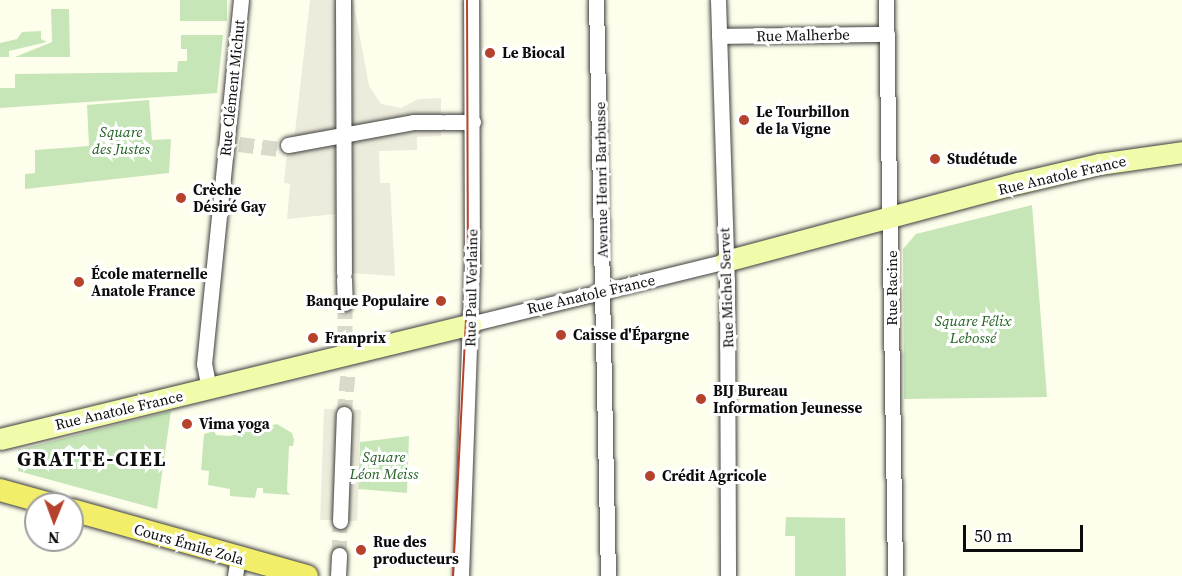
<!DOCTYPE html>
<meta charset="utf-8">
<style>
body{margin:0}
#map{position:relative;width:1182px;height:576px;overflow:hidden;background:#fefeec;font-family:"Source Serif 4",serif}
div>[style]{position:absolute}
.green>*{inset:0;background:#c6e6b8;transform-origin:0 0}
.plaza>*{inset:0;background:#edecdc;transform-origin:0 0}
.street-tunnel>*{height:15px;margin-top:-7.5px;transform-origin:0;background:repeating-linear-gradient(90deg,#dadaca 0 15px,transparent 0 23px)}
.roads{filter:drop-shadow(0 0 2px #3f3f3f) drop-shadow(0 0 2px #3f3f3f)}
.street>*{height:15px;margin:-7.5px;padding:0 7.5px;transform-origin:7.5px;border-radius:7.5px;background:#fff}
.secondary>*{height:21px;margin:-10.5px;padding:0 10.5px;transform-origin:10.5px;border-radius:10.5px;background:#f2fbaa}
.primary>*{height:22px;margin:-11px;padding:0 11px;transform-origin:11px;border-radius:11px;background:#f2ee69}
.tram>*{height:1.5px;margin:-0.75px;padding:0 0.75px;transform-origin:0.75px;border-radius:0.75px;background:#b5432b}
.dots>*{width:16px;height:16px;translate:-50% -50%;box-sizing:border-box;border:3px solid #fff;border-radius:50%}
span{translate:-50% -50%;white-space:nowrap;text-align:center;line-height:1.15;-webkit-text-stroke:6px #fff;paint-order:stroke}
.street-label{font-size:15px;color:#0c0c0c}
.poi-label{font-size:15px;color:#0c0c0c;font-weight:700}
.left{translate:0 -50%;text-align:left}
.right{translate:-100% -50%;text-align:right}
.park-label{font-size:15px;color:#206021;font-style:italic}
.district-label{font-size:21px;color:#0c0c0c;font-weight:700;letter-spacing:1.5px}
.north{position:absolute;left:24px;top:492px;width:60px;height:60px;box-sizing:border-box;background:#fff;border:2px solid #9e9e9e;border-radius:50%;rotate:181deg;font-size:16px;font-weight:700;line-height:24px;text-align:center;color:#0c0c0c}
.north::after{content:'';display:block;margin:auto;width:21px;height:27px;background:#b5432b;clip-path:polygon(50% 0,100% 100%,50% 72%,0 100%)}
.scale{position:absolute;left:963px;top:525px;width:120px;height:27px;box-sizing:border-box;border:3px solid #0c0c0c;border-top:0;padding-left:8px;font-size:18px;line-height:21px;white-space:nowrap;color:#0c0c0c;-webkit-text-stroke:4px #fff;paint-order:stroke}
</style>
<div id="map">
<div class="green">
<i style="left:180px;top:0;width:47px;height:21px"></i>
<i style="clip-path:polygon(51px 9px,69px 9px,70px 57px,15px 57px,52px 42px)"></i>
<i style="clip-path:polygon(41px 31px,41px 39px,47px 42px,9px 51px,9px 57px,0 57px,0 43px,17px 39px,22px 32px)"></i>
<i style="clip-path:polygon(181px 35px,223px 35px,217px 93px,0 108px,0 88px,15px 88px,15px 74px,177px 72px,178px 61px,187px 61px,187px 49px,181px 49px)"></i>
<i style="clip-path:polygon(149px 100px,152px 140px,171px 139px,169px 173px,25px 189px,25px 174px,35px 173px,35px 150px,89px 146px,87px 105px)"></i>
<i style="clip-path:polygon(1032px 205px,1047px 397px,904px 399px,903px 249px,916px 234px)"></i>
<i style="clip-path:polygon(171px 411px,157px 509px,18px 471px,18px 450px)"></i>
<i style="clip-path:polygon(277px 424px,292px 433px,294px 440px,293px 446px,289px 446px,287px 491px,290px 495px,263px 493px,263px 488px,257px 488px,255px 498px,230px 496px,230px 489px,208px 485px,209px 471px,201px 470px,204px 434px,214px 431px,216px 435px,230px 436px)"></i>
<i style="clip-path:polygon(409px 436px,407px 493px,358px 489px,360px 442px)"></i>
<i style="clip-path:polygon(786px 517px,845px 518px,846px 576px,795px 576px,795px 536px,785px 536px)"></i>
</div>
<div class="plaza">
<i style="clip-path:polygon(310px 0,353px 0,369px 86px,381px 104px,401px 108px,418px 99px,441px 98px,441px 136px,417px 137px,417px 150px,379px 151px,380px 183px,390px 183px,395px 276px,336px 272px,336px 214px,287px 219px,290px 184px,284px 183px,288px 142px,294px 141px)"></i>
<i style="left:361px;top:410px;width:111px;height:37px;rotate:92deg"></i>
</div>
<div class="street-tunnel">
<i style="left:239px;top:144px;width:39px;rotate:7deg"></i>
<i style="left:345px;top:303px;width:38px;rotate:90deg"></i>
<i style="left:344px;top:414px;width:40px;rotate:-84.3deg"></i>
<i style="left:339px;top:555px;width:34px;rotate:-88deg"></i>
</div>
<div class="roads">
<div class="street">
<i style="left:343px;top:0;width:273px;rotate:89.8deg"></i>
<i style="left:596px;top:0;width:576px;rotate:88.81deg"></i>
<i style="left:718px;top:0;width:280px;rotate:88.2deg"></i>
<i style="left:727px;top:280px;width:296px;rotate:89.8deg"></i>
<i style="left:886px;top:0;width:576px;rotate:89.1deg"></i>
<i style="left:719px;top:36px;width:168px;rotate:-0.7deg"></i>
<i style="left:446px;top:122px;width:27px"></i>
<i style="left:288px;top:145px;width:127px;rotate:-10.4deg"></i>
<i style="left:413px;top:122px;width:28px"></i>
<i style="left:344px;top:279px;width:24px;rotate:88deg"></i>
<i style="left:470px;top:324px;width:264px;rotate:-13.8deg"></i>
<i style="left:209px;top:389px;width:25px;rotate:-101deg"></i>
<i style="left:204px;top:364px;width:366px;rotate:-84.2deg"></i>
<i style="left:340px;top:521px;width:107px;rotate:-87.9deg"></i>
<i style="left:235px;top:576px;width:19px;rotate:-81deg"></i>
<i style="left:338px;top:576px;width:21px;rotate:-87deg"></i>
<i style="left:461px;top:576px;width:313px;rotate:-88deg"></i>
<i style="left:472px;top:263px;width:263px;rotate:-90.2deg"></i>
</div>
<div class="secondary">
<i style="left:726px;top:261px;width:302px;rotate:-15deg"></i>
<i style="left:1018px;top:183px;width:83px;rotate:-13.2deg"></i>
<i style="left:1099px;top:164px;width:84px;rotate:-8.2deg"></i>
<i style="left:0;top:439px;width:484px;rotate:-13.7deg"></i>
</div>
<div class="primary">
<i style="left:0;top:490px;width:52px;rotate:15.6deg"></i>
<i style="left:72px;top:510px;width:244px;rotate:15.7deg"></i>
</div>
</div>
<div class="tram">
<i style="left:453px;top:576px;width:292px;rotate:-87.1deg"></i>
<i style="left:468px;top:284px;width:284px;rotate:-90.2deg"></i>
</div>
<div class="dots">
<i style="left:490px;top:53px;background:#b5432b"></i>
<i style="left:744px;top:120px;background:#b5432b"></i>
<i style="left:935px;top:159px;background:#b5432b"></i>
<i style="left:181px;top:198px;background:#b5432b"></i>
<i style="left:79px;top:282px;background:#b5432b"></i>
<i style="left:441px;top:301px;background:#b5432b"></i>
<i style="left:561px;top:335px;background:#b5432b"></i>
<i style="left:313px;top:338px;background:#b5432b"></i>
<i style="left:701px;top:399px;background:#b5432b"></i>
<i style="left:187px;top:424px;background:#b5432b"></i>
<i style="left:650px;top:476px;background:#b5432b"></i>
<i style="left:361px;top:550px;background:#b5432b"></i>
</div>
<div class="street-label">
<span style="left:803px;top:35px;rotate:-1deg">Rue Malherbe</span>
<span style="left:232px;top:88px;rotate:-84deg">Rue Clément Michut</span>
<span style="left:1062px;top:175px;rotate:-13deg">Rue Anatole France</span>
<span style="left:601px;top:180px;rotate:-91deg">Avenue Henri Barbusse</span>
<span style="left:471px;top:288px;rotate:-89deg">Rue Paul Verlaine</span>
<span style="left:726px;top:288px;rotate:-92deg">Rue Michel Servet</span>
<span style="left:892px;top:288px;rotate:-90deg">Rue Racine</span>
<span style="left:591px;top:294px;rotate:-13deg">Rue Anatole France</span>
<span style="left:119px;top:410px;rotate:-13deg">Rue Anatole France</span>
<span style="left:189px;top:544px;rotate:16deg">Cours Émile Zola</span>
</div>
<div class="poi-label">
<span class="left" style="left:502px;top:53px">Le Biocal</span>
<span class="left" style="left:756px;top:120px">Le Tourbillon<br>de la Vigne</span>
<span class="left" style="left:947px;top:159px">Studétude</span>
<span class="left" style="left:193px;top:198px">Crèche<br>Désiré Gay</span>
<span class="left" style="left:91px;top:282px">École maternelle<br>Anatole France</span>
<span class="right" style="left:429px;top:301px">Banque Populaire</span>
<span class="left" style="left:573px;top:335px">Caisse d'Épargne</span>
<span class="left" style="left:325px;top:338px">Franprix</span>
<span class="left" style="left:713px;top:399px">BIJ Bureau<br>Information Jeunesse</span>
<span class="left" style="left:199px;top:424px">Vima yoga</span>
<span class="left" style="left:662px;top:476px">Crédit Agricole</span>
<span class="left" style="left:373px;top:550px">Rue des<br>producteurs</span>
</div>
<div class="park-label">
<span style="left:121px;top:140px">Square<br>des Justes</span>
<span style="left:973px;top:329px">Square Félix<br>Lebossé</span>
<span style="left:384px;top:465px">Square<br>Léon Meiss</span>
</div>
<div class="district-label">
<span style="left:92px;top:459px">GRATTE-CIEL</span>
</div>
<div class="north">N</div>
<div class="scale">50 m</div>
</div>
